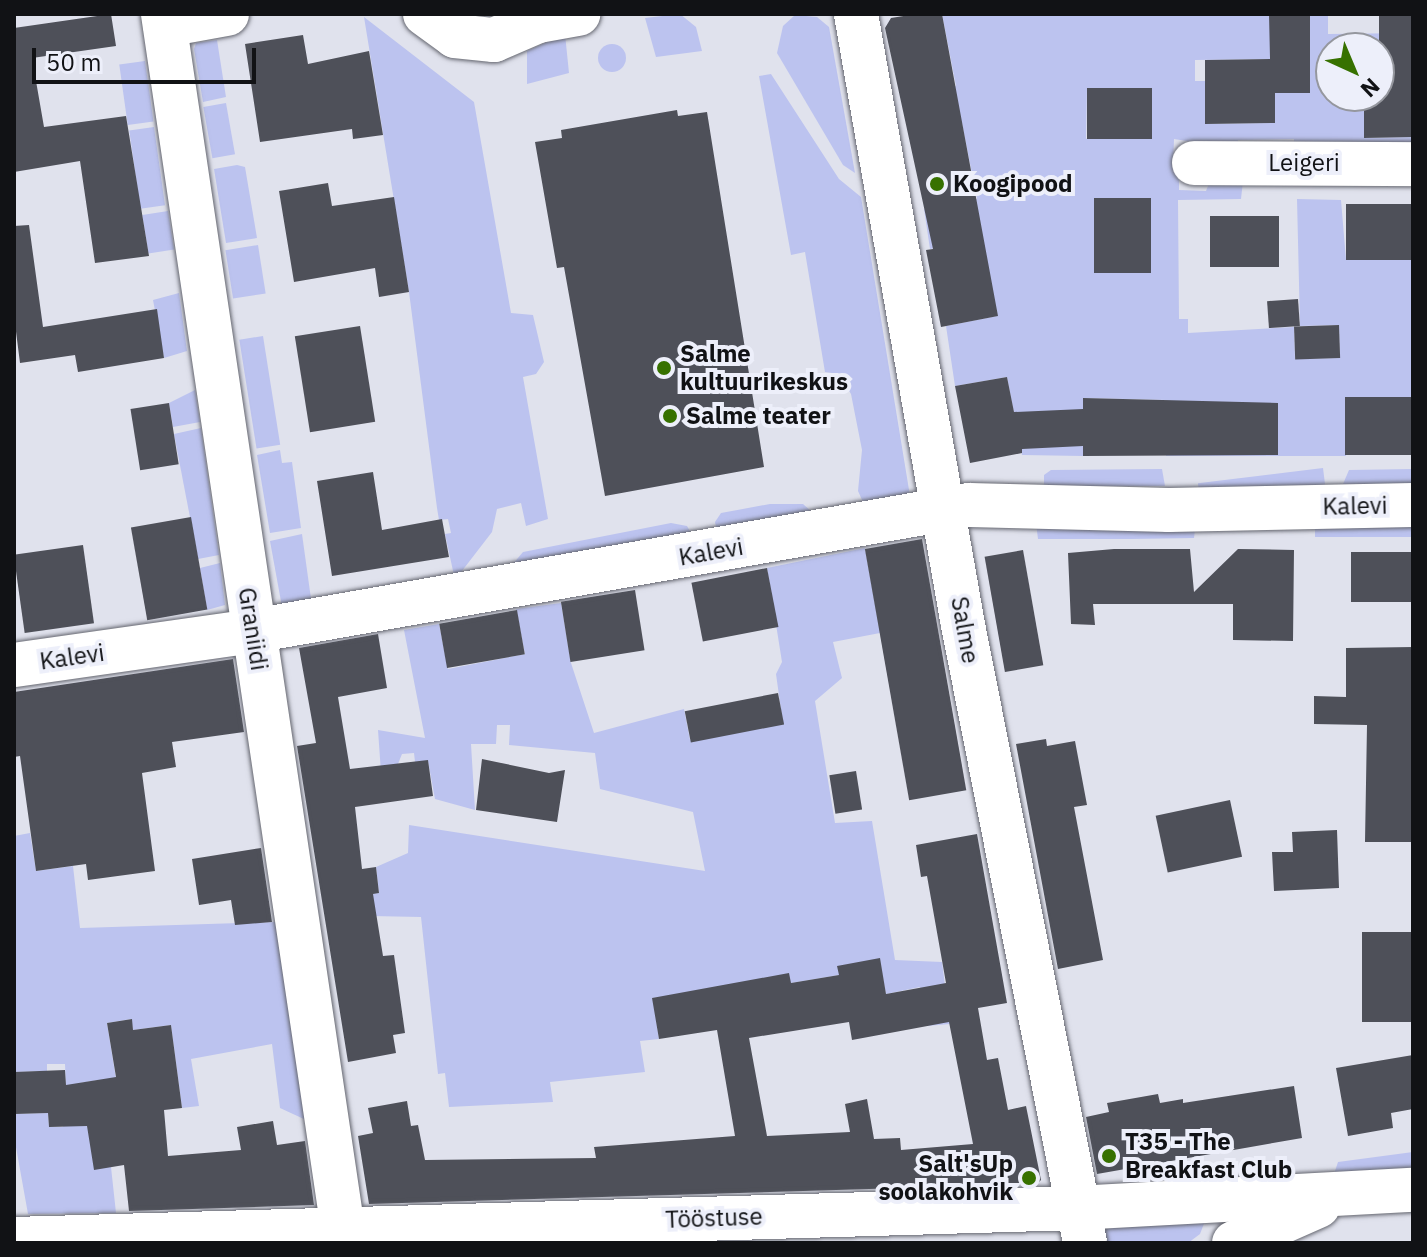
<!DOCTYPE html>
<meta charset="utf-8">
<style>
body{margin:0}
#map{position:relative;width:1427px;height:1257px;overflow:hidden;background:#e0e2ed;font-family:"IBM Plex Sans",sans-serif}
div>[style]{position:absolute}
.green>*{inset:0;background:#bcc3ef;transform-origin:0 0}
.round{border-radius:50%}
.building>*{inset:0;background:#4e5059;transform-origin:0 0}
.roads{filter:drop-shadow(0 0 2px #64666f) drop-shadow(0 0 2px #64666f)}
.minor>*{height:44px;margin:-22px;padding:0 22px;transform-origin:22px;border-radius:22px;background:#fff}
.dots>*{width:22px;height:22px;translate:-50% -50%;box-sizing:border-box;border:4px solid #edeffa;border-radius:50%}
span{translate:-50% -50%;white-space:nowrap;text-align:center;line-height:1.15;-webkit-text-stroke:8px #edeffa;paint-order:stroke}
.street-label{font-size:24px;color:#111215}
.poi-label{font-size:24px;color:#111215;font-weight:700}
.left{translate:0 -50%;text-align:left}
.right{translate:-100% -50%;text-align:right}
.frame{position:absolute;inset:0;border:16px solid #111215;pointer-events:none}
.north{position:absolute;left:1315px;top:32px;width:80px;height:80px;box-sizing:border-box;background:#edeffa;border:2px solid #95979e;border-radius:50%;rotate:136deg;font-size:22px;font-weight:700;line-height:32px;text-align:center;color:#111215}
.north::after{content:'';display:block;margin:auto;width:28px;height:36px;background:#377100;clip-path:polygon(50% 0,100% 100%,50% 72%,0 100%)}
.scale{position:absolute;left:32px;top:48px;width:224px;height:36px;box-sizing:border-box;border:4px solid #111215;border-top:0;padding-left:10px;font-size:24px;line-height:28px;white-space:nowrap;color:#111215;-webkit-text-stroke:6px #edeffa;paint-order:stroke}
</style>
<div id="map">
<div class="green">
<i style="clip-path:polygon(680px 14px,696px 27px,702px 51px,656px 57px,645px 18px)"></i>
<i style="clip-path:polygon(evenodd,942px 14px,1328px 15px,1328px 34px,1413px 33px,1379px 48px,1331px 48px,1331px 96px,1364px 96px,1365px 138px,1413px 137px,1413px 155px,1294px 146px,1294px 139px,1238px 140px,1237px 149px,1174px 139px,1173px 166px,1179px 166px,1179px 190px,1206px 191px,1210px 181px,1243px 181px,1241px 199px,1178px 200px,1179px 319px,1188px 319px,1188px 333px,1294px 327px,1295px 359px,1340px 358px,1339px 325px,1300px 326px,1297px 199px,1341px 200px,1346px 260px,1413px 259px,1413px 397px,1345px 398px,1346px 456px,1166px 456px,1166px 400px,1084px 398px,1083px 456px,1022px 455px,1007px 377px,955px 386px,946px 326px,997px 316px,982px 240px,930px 249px,924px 209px,977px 199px,962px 123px,902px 96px,956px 86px,942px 14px,1274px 59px,1275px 123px,1206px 124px,1205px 81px,1195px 81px,1195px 60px,1274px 59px,942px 14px,1087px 88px,1152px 88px,1086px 139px,1087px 88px,942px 14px,1094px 198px,1151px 198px,1151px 273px,1094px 273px,1094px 198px)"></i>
<i style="clip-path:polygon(795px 15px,817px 17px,829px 27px,855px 173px,843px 165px,777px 53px,783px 26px)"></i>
<i style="clip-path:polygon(364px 17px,474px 102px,511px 313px,533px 315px,544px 362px,536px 374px,523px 377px,548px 519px,526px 526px,521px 503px,497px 509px,492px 532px,455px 580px,445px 534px,451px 533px,448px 519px,439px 520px,437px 508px,409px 292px)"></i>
<i style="clip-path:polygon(565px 34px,569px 73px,527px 84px,527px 51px)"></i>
<i style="clip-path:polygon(217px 40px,226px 97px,203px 102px,194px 49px,196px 43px)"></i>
<i class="round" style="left:598px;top:44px;width:28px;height:28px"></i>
<i style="left:145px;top:61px;width:61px;height:26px;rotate:82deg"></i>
<i style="clip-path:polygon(771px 74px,839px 179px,861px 197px,910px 496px,863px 502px,858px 491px,862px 450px,851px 394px,839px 374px,825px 372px,805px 252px,791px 255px,759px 76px)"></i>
<i style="left:226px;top:103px;width:52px;height:23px;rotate:80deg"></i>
<i style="left:154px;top:127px;width:79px;height:25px;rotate:82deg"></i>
<i style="clip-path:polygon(237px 165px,245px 167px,257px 238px,226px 243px,214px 169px)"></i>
<i style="left:168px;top:211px;width:39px;height:26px;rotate:81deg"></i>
<i style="left:258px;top:245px;width:49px;height:33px;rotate:81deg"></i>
<i style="clip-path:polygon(179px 293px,187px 351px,164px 358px,153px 300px)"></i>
<i style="left:263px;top:336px;width:110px;height:24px;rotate:81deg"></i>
<i style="clip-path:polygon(195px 390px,200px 422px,173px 427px,169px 403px)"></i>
<i style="clip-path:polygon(201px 428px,219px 555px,198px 559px,174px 434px)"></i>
<i style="clip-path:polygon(280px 450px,282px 463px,292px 462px,301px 528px,270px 533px,257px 455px)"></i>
<i style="left:1323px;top:468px;width:17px;height:126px;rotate:83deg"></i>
<i style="clip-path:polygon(1162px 469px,1165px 486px,1044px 486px,1044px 475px,1051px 470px)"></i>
<i style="clip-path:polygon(1413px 469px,1413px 485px,1343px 484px,1349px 470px)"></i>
<i style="clip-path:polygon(770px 504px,803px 504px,812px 512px,717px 532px,715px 522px,721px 513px)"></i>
<i style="left:1413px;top:521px;width:16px;height:98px;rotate:90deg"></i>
<i style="clip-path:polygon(1196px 522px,1194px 538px,1131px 539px,1038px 539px,1036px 523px)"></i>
<i style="clip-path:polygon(671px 523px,687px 526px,692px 535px,512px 565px,523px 552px)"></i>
<i style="clip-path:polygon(302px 534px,312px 606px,282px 607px,270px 541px)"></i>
<i style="clip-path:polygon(865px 548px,880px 633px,833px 642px,842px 678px,815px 701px,835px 823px,872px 821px,895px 960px,942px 962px,950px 1024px,927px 1026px,920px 987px,886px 994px,879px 959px,839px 975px,791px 983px,653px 998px,659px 1039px,640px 1041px,645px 1072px,550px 1082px,553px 1102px,449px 1107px,445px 1073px,438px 1074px,421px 917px,371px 916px,368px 894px,379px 893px,376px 867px,408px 853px,409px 825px,705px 871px,693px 812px,600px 789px,595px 753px,509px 745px,510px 725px,497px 725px,496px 744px,471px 744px,475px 810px,435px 799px,428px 761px,415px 762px,414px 753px,402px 754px,383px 801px,378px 730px,425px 738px,404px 630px,439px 624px,448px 669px,525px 654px,516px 609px,561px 603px,571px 663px,594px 733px,684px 709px,690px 740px,783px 724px,776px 674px,782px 662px,767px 568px)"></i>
<i style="clip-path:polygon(220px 563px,225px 605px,207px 610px,200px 568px)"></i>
<i style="clip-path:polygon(30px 833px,36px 871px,73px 866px,80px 928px,275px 922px,306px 1120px,280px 1108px,272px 1044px,191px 1059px,199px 1106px,182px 1108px,171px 1025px,133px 1030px,131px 1019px,107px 1023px,122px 1116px,99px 1080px,80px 1083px,111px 1167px,116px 1213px,28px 1214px,14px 1136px,14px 1089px,15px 1114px,48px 1113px,49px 1127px,63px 1127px,67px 1112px,65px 1064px,47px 1064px,47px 1071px,14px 1072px,14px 836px)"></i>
<i style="clip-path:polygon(1413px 1152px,1413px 1171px,1332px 1180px,1338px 1162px)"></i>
<i style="clip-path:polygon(1205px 1221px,1200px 1234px,1188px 1243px,1100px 1243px,1098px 1229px)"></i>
</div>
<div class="building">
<i style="clip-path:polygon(111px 14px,116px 46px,32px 58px,44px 127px,126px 116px,149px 256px,95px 263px,80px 161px,14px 172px,14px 28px)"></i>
<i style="clip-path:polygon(916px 14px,942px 14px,998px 316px,941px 327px,926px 250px,933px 249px,885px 28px,891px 18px)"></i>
<i style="clip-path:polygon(1269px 14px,1310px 14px,1310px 93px,1275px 93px,1275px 123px,1205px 124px,1205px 60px,1270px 59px)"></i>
<i style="clip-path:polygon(1413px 14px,1413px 137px,1364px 138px,1364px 96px,1379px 96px,1379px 15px)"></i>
<i style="clip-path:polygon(303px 35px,308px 64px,369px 51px,383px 135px,353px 139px,352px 129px,260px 142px,245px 44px)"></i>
<i style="left:1087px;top:88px;width:65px;height:51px"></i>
<i style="clip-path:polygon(677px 110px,678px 116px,707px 112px,764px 467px,605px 496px,564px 267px,557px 268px,535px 142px,562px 138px,561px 130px)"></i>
<i style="clip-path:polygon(328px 183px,332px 206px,394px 197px,409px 292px,379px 297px,375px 268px,294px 282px,279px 191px)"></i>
<i style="left:1094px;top:198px;width:57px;height:75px"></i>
<i style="left:1346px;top:204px;width:67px;height:56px"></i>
<i style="left:1210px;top:216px;width:69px;height:51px"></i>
<i style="clip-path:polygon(29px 225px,43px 327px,157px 309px,164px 358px,78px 372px,75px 355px,20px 363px,14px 316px,14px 226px)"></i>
<i style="left:1298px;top:299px;width:27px;height:31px;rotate:86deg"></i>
<i style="left:1339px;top:325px;width:33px;height:45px;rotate:88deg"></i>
<i style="left:360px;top:326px;width:97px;height:66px;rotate:81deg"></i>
<i style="clip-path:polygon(1007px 377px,1014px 412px,1083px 409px,1083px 398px,1278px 403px,1278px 455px,1083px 456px,1083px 446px,1022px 449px,1022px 453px,970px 463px,955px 386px)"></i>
<i style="left:1413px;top:397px;width:58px;height:68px;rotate:90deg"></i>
<i style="left:169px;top:403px;width:62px;height:39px;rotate:81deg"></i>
<i style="clip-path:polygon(373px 472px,382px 530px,442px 519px,449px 557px,332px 576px,317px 481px)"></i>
<i style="left:191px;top:517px;width:94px;height:61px;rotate:80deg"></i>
<i style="left:922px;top:539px;width:255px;height:58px;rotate:80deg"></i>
<i style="left:83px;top:545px;width:79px;height:70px;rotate:82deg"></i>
<i style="clip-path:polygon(1114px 549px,1190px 549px,1194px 592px,1238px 549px,1294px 550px,1293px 641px,1233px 640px,1233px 604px,1093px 604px,1095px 625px,1071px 624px,1068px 553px)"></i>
<i style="left:1023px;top:550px;width:117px;height:39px;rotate:80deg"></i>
<i style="left:1413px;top:552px;width:50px;height:62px;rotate:90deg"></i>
<i style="left:767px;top:568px;width:60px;height:77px;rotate:79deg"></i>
<i style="left:635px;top:590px;width:61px;height:75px;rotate:81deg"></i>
<i style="left:517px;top:610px;width:45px;height:79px;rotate:80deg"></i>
<i style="clip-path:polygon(378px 634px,387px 688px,338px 697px,350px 769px,428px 760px,433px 796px,355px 807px,362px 869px,376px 867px,379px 893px,373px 894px,383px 956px,394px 955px,405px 1033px,393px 1035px,396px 1053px,348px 1062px,297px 746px,316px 743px,299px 648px)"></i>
<i style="clip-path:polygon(1413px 647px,1413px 842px,1365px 842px,1367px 725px,1314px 724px,1314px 696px,1346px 697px,1346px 648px)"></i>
<i style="clip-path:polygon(233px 659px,244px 732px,172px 742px,176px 767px,142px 773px,155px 871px,88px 880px,86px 864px,36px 871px,20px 756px,14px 757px,14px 692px)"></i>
<i style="left:778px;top:693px;width:32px;height:95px;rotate:79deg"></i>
<i style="clip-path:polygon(1046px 739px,1047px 746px,1075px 741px,1087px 805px,1074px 807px,1103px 960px,1058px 969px,1016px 744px)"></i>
<i style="clip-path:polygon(482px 759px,549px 773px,565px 770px,557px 822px,476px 810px)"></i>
<i style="left:856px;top:771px;width:39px;height:27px;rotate:81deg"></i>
<i style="left:1230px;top:800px;width:58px;height:76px;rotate:78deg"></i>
<i style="clip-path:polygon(1337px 830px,1339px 888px,1274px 891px,1272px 852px,1293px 852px,1292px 832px)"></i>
<i style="clip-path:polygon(evenodd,977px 834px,1007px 1003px,978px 1008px,987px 1060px,998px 1058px,1008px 1110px,1026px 1106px,1041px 1180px,1037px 1184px,369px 1204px,358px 1136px,373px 1133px,368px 1108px,407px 1101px,411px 1126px,418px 1125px,425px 1160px,596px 1158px,594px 1147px,735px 1136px,717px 1030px,659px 1039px,652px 998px,789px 973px,791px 983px,839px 975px,837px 966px,880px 958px,886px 994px,946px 983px,927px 876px,921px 877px,916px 845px,977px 834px,849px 1022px,852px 1040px,949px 1022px,973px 1144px,901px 1150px,900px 1138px,874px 1139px,867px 1099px,845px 1104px,850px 1132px,767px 1136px,749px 1038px,849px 1022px)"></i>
<i style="clip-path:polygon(261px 848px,272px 922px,235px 925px,231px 900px,199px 905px,192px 859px)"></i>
<i style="left:1362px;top:932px;width:51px;height:90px"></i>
<i style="clip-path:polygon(132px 1019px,133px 1030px,171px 1025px,182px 1108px,164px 1110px,168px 1156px,241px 1150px,237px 1127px,273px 1121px,277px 1145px,305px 1141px,314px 1205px,129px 1211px,124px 1165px,94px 1170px,87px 1126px,49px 1127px,48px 1113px,15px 1114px,14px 1072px,65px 1070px,66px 1085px,116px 1077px,107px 1023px)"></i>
<i style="clip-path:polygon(1413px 1055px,1413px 1109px,1391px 1113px,1393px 1128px,1348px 1136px,1336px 1068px)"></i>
<i style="clip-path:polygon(1294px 1086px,1302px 1138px,1097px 1174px,1086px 1117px,1109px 1112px,1107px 1103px,1158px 1094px,1160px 1103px,1183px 1099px,1183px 1103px)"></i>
</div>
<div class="roads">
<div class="minor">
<i style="left:163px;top:14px;width:1242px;rotate:81.58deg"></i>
<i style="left:425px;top:14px;width:37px;rotate:36deg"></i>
<i style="left:455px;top:36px;width:39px;rotate:6deg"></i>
<i style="left:494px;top:40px;width:48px;rotate:-23.4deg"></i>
<i style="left:538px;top:21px;width:41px;rotate:-9.9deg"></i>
<i style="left:856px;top:14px;width:620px;rotate:80.07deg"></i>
<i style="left:963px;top:625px;width:630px;rotate:78.83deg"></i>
<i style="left:165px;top:25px;width:63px;rotate:-10.1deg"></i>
<i style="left:1194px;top:163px;width:219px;rotate:0.3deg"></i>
<i style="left:14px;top:665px;width:241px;rotate:-8.1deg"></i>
<i style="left:253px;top:631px;width:727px;rotate:-9.98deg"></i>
<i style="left:969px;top:505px;width:200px;rotate:1.4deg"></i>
<i style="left:1169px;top:510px;width:244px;rotate:-1.2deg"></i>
<i style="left:14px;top:1239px;width:1062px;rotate:-1.67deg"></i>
<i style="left:1076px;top:1208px;width:337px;rotate:-3.1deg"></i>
<i style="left:1234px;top:1243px;width:92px;rotate:-23.8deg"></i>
</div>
</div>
<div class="dots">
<i style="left:937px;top:184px;background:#377100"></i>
<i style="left:664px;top:368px;background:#377100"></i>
<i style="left:670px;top:416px;background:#377100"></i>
<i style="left:1109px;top:1156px;background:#377100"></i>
<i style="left:1029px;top:1178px;background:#377100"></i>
</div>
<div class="street-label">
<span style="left:1304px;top:163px">Leigeri</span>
<span style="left:1355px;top:506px;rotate:-1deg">Kalevi</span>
<span style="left:711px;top:552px;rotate:-10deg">Kalevi</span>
<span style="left:253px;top:629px;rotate:81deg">Graniidi</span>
<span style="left:965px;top:630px;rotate:80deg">Salme</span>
<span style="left:72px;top:657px;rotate:-8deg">Kalevi</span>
<span style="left:714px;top:1218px;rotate:-2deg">Tööstuse</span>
</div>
<div class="poi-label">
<span class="left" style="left:953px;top:184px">Koogipood</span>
<span class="left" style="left:680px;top:368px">Salme<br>kultuurikeskus</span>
<span class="left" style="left:686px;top:416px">Salme teater</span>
<span class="left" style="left:1125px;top:1156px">T35 - The<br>Breakfast Club</span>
<span class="right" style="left:1013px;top:1178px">Salt'sUp<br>soolakohvik</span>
</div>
<div class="frame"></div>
<div class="north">N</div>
<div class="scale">50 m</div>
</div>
